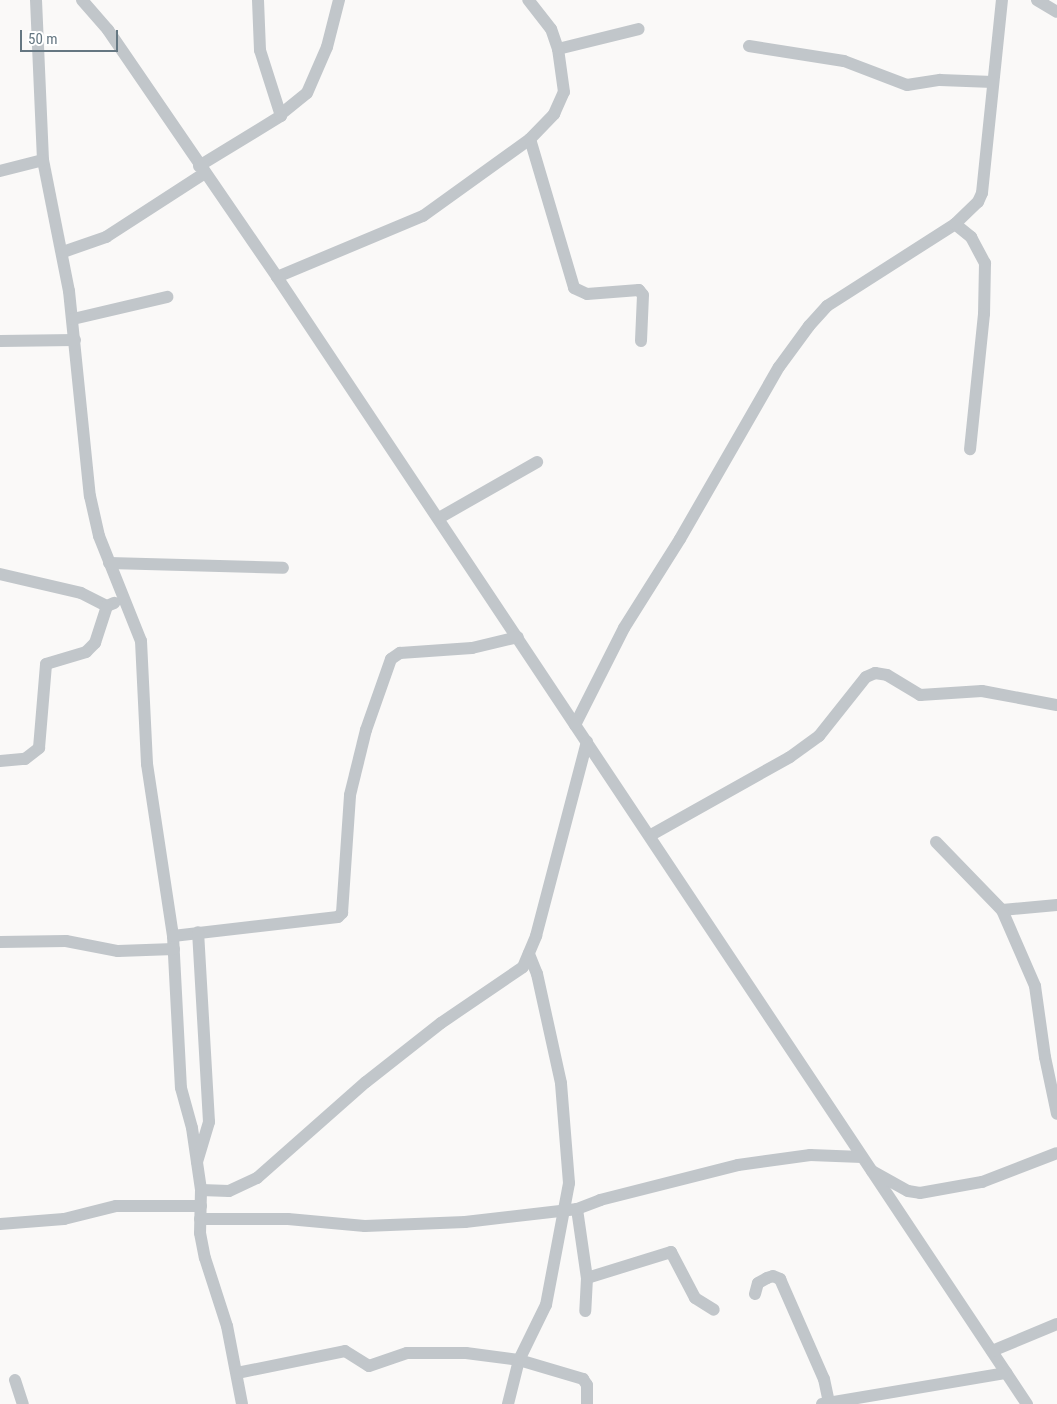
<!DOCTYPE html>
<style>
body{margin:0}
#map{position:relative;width:1057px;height:1404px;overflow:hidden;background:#faf9f8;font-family:"Roboto Condensed",sans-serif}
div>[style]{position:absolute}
.minor>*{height:12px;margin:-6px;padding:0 6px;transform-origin:6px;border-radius:6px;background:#c1c6ca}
span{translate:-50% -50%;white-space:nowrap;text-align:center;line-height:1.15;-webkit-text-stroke:5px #fff;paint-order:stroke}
.scale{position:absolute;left:20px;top:30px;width:98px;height:22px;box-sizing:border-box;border:2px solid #657782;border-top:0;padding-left:6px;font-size:15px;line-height:18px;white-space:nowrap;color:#657782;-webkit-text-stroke:4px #fff;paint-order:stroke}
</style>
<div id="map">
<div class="minor">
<i style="left:36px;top:0;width:160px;rotate:87.5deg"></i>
<i style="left:43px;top:160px;width:134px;rotate:78.8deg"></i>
<i style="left:69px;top:291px;width:206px;rotate:84.2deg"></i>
<i style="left:90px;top:496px;width:41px;rotate:77.3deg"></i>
<i style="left:99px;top:536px;width:113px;rotate:68.2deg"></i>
<i style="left:141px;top:641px;width:123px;rotate:87.2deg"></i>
<i style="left:147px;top:764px;width:174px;rotate:81.4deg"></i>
<i style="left:173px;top:936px;width:152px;rotate:87deg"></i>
<i style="left:181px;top:1088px;width:41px;rotate:74.6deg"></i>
<i style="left:192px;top:1128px;width:63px;rotate:81.7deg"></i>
<i style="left:201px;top:1190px;width:43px;rotate:91.3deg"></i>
<i style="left:200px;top:1233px;width:25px;rotate:79deg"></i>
<i style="left:205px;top:1258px;width:71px;rotate:72.1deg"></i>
<i style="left:227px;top:1326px;width:79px;rotate:79.1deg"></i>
<i style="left:82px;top:0;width:40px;rotate:49deg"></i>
<i style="left:108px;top:30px;width:299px;rotate:55.6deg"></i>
<i style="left:277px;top:277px;width:1354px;rotate:56.36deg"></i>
<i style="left:1037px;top:0;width:23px;rotate:31deg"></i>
<i style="left:749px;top:46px;width:96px;rotate:9deg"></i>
<i style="left:844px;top:61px;width:67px;rotate:20.9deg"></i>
<i style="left:907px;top:85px;width:33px;rotate:-9deg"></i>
<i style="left:940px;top:80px;width:53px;rotate:2.2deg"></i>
<i style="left:558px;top:49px;width:83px;rotate:-13.9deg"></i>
<i style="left:281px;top:114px;width:33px;rotate:-39deg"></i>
<i style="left:307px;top:93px;width:50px;rotate:-66.5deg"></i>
<i style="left:327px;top:47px;width:49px;rotate:-75.7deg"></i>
<i style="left:530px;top:139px;width:155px;rotate:73.5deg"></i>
<i style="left:574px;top:288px;width:14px;rotate:25deg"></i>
<i style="left:587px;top:294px;width:52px;rotate:-4.4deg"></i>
<i style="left:639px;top:290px;width:6px;rotate:51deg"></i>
<i style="left:643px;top:295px;width:46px;rotate:92.5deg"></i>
<i style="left:199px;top:166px;width:96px;rotate:-31.4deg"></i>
<i style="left:281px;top:116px;width:69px;rotate:-107.7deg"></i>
<i style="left:260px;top:50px;width:50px;rotate:-92.3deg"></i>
<i style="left:0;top:171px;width:44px;rotate:-14.3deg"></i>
<i style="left:955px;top:224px;width:21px;rotate:39deg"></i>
<i style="left:971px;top:237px;width:30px;rotate:62deg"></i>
<i style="left:985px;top:263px;width:51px;rotate:91.1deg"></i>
<i style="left:984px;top:314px;width:136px;rotate:95.9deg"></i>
<i style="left:63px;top:252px;width:46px;rotate:-19.2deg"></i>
<i style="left:106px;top:237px;width:118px;rotate:-32.9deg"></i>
<i style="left:277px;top:277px;width:158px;rotate:-22.7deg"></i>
<i style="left:423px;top:216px;width:132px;rotate:-35.7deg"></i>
<i style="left:530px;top:139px;width:35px;rotate:-46deg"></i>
<i style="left:554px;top:114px;width:24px;rotate:-66deg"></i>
<i style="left:564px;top:92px;width:43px;rotate:-97.9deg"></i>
<i style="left:558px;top:49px;width:21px;rotate:-109deg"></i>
<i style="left:551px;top:29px;width:37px;rotate:-128deg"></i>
<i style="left:73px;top:319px;width:97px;rotate:-13.2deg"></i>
<i style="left:0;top:341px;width:75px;rotate:-0.8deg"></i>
<i style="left:439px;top:518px;width:113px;rotate:-29.7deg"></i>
<i style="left:109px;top:563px;width:174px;rotate:1.6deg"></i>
<i style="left:0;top:574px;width:83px;rotate:13.2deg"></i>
<i style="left:81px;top:593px;width:29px;rotate:27deg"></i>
<i style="left:107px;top:606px;width:8px;rotate:-23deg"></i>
<i style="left:575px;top:725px;width:109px;rotate:-63.2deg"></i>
<i style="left:624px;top:628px;width:105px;rotate:-57.8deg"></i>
<i style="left:680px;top:539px;width:198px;rotate:-60.1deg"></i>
<i style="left:779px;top:367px;width:51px;rotate:-53.8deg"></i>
<i style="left:809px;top:326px;width:27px;rotate:-48deg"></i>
<i style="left:827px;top:306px;width:152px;rotate:-32.6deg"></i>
<i style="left:955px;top:224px;width:32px;rotate:-44deg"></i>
<i style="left:978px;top:202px;width:10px;rotate:-66deg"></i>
<i style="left:982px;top:193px;width:194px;rotate:-84.1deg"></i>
<i style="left:0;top:761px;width:25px;rotate:-5deg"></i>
<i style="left:25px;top:759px;width:18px;rotate:-38deg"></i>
<i style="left:39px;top:748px;width:84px;rotate:-85.2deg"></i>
<i style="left:46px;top:664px;width:42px;rotate:-16.7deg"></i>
<i style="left:86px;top:652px;width:13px;rotate:-45deg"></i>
<i style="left:95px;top:643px;width:39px;rotate:-72deg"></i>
<i style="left:651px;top:835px;width:159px;rotate:-29.3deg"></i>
<i style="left:790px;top:757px;width:36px;rotate:-36deg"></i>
<i style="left:819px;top:736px;width:75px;rotate:-51.5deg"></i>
<i style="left:866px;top:677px;width:10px;rotate:-24deg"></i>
<i style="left:875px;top:673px;width:12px;rotate:9deg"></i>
<i style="left:887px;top:675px;width:39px;rotate:31deg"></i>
<i style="left:920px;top:695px;width:62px;rotate:-3.7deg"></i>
<i style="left:982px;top:691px;width:76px;rotate:10.6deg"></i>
<i style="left:936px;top:842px;width:95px;rotate:45.9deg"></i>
<i style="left:1057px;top:905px;width:55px;rotate:174.8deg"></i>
<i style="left:1002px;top:910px;width:83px;rotate:66.5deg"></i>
<i style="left:1035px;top:986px;width:72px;rotate:82deg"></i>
<i style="left:1045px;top:1057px;width:58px;rotate:78.1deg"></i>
<i style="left:173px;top:936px;width:166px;rotate:-6.6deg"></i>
<i style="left:338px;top:917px;width:6px;rotate:-45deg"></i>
<i style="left:342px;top:913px;width:118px;rotate:-86.1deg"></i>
<i style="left:350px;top:795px;width:67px;rotate:-76.2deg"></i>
<i style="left:366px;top:730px;width:75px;rotate:-70.6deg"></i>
<i style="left:391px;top:659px;width:11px;rotate:-34deg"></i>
<i style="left:400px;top:653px;width:72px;rotate:-4deg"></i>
<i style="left:472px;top:648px;width:47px;rotate:-13.4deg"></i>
<i style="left:0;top:942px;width:66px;rotate:-0.9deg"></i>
<i style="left:66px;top:941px;width:53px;rotate:10.9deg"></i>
<i style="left:118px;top:951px;width:56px;rotate:-2deg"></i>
<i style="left:197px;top:1162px;width:42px;rotate:-73.3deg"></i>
<i style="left:209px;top:1122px;width:190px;rotate:-93.3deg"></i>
<i style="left:872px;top:1171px;width:41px;rotate:29.1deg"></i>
<i style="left:908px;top:1191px;width:12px;rotate:9deg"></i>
<i style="left:920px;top:1193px;width:63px;rotate:-10.1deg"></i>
<i style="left:982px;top:1182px;width:80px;rotate:-21.1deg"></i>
<i style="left:201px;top:1190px;width:28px;rotate:2deg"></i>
<i style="left:229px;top:1191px;width:31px;rotate:-25deg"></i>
<i style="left:257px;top:1178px;width:145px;rotate:-41.4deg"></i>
<i style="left:366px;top:1082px;width:95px;rotate:-38.2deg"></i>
<i style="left:441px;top:1023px;width:99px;rotate:-34.3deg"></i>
<i style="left:523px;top:967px;width:34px;rotate:-67deg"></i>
<i style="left:536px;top:936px;width:201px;rotate:-75.3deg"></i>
<i style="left:577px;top:1209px;width:70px;rotate:81.8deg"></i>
<i style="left:587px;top:1278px;width:33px;rotate:93deg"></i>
<i style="left:200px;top:1219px;width:88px"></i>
<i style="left:288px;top:1219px;width:77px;rotate:5.2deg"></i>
<i style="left:365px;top:1226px;width:100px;rotate:-2.3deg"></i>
<i style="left:465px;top:1222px;width:113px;rotate:-6.6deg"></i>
<i style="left:577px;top:1209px;width:25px;rotate:-21deg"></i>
<i style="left:600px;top:1200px;width:142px;rotate:-14.2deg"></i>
<i style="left:738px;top:1165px;width:73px;rotate:-7.9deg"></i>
<i style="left:810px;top:1155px;width:52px;rotate:2.2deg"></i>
<i style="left:0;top:1224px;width:64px;rotate:-4.5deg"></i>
<i style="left:64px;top:1219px;width:54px;rotate:-14deg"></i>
<i style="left:116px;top:1206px;width:85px"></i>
<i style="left:587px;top:1278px;width:88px;rotate:-17.2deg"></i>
<i style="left:671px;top:1252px;width:52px;rotate:62.4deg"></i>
<i style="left:695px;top:1298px;width:22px;rotate:32deg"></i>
<i style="left:755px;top:1294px;width:11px;rotate:-75deg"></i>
<i style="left:758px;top:1283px;width:10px;rotate:-29deg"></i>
<i style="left:767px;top:1278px;width:6px;rotate:-18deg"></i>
<i style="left:773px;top:1276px;width:8px;rotate:23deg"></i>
<i style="left:780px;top:1279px;width:109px;rotate:66.3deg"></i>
<i style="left:824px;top:1379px;width:25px;rotate:78deg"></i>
<i style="left:992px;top:1351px;width:70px;rotate:-22.6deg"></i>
<i style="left:237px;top:1373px;width:110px;rotate:-11.5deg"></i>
<i style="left:345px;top:1351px;width:28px;rotate:32deg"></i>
<i style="left:369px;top:1366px;width:40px;rotate:-18.9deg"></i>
<i style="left:407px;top:1353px;width:59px"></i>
<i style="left:466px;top:1353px;width:53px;rotate:7.5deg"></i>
<i style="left:519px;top:1360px;width:67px;rotate:16.5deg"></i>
<i style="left:583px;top:1379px;width:7px;rotate:56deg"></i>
<i style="left:587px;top:1385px;width:19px;rotate:90deg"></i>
<i style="left:15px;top:1380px;width:25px;rotate:72deg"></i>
<i style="left:508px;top:1404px;width:45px;rotate:-76deg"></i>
<i style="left:519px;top:1360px;width:61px;rotate:-63.9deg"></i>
<i style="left:546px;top:1305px;width:124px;rotate:-79.3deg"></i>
<i style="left:569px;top:1183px;width:100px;rotate:-94.6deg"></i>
<i style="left:561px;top:1083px;width:112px;rotate:-102.4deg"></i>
<i style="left:537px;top:974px;width:22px;rotate:-112deg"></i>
<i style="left:822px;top:1404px;width:187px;rotate:-9.6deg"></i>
</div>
<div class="scale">50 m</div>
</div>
